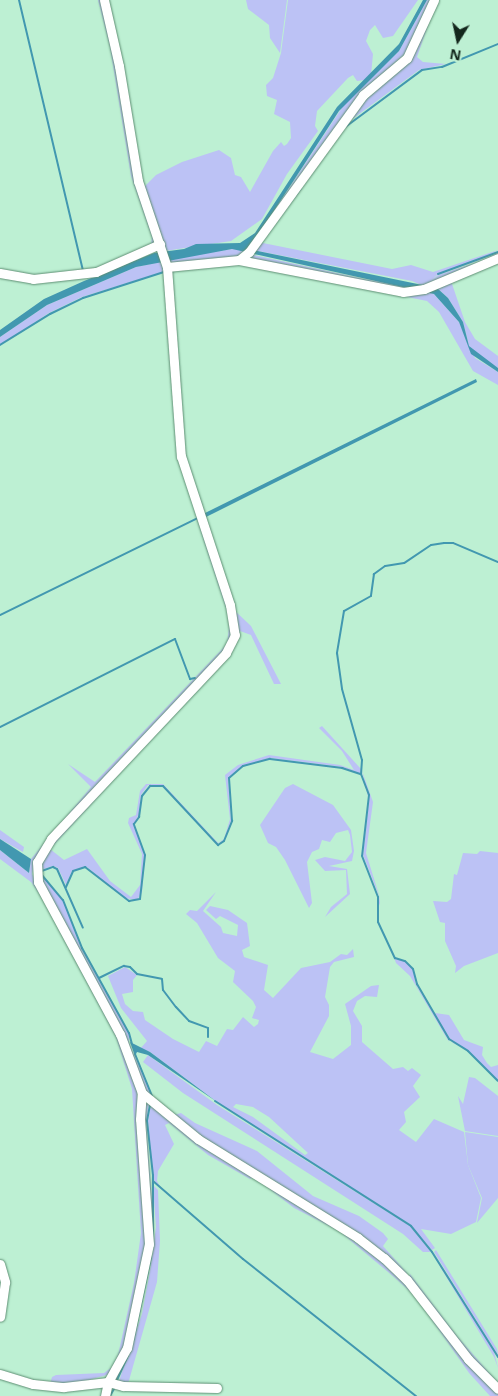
<!DOCTYPE html>
<style>
body{margin:0}
#map{position:relative;width:498px;height:1396px;overflow:hidden;background:#bdf0d3;font-family:"Noto Sans",sans-serif}
div>[style]{position:absolute}
.green>*{inset:0;background:#bcc2f5}
.water>*{inset:0;background:#4298b0}
.stream>*{height:2px;margin:-1px;padding:0 1px;transform-origin:1px;border-radius:1px;background:#4298b0}
.roads{filter:drop-shadow(0 0 1px #5e8e73) drop-shadow(0 0 1px #5e8e73)}
.minor>*{height:9px;margin:-4.5px;padding:0 4.5px;transform-origin:4.5px;border-radius:4.5px;background:#fff}
span{translate:-50% -50%;white-space:nowrap;text-align:center;line-height:1.15;-webkit-text-stroke:5px #bdf0d3;paint-order:stroke}
.north{position:absolute;left:433px;top:15px;width:50px;height:50px;-webkit-text-stroke:4px #bdf0d3;paint-order:stroke;rotate:190deg;font-size:14px;font-weight:700;line-height:20px;text-align:center;color:#13271c}
.north::after{content:'';display:block;margin:auto;width:18px;height:22px;background:#13271c;clip-path:polygon(50% 0,100% 100%,50% 72%,0 100%)}
</style>
<div id="map">
<div class="green">
<i style="clip-path:polygon(98px 0,102px 0,156px 240px,151px 245px,152px 237px,131px 176px,110px 47px)"></i>
<i style="clip-path:polygon(246px 0,287px 0,280px 53px,270px 38px,269px 25px,248px 9px)"></i>
<i style="clip-path:polygon(288px 0,418px 0,393px 36px,383px 38px,375px 25px,370px 30px,366px 41px,373px 54px,371px 75px,365px 80px,357px 81px,353px 75px,348px 78px,317px 111px,315px 126px,318px 131px,287px 174px,262px 219px,231px 241px,165px 251px,143px 188px,156px 175px,182px 162px,219px 150px,231px 158px,235px 175px,241px 177px,250px 192px,273px 151px,281px 142px,284px 146px,287px 144px,291px 138px,290px 122px,274px 114px,277px 100px,267px 96px,266px 85px,273px 78px,281px 53px)"></i>
<i style="clip-path:polygon(427px 0,432px 0,408px 51px,380px 77px,266px 223px,345px 103px,399px 51px)"></i>
<i style="clip-path:polygon(431px 17px,417px 57px,423px 62px,446px 64px,419px 70px,347px 123px,268px 233px,363px 96px,403px 64px)"></i>
<i style="clip-path:polygon(258px 242px,392px 269px,411px 265px,433px 272px,498px 250px,480px 260px,438px 274px,431px 281px,438px 275px,481px 261px,498px 253px,498px 257px,426px 287px,412px 281px,253px 250px)"></i>
<i style="clip-path:polygon(232px 249px,244px 250px,238px 257px,169px 265px,169px 259px)"></i>
<i style="clip-path:polygon(249px 254px,364px 279px,416px 288px,403px 291px,244px 258px)"></i>
<i style="clip-path:polygon(160px 262px,166px 271px,82px 297px,49px 313px,0 345px,0 337px,47px 305px,136px 267px)"></i>
<i style="clip-path:polygon(293px 274px,368px 288px,424px 290px,434px 294px,459px 322px,475px 358px,498px 372px,498px 385px,473px 371px,439px 312px,427px 301px)"></i>
<i style="clip-path:polygon(451px 281px,465px 322px,475px 339px,498px 356px,498px 368px,478px 356px,469px 346px,463px 322px,448px 298px,437px 288px)"></i>
<i style="clip-path:polygon(197px 520px,232px 620px,232px 640px,35px 861px,32px 874px,118px 1035px,137px 1090px,146px 1244px,126px 1343px,110px 1374px,74px 1384px,50px 1384px,52px 1377px,56px 1375px,104px 1373px,112px 1367px,118px 1355px,134px 1283px,141px 1233px,132px 1089px,116px 1037px,43px 899px,31px 882px,0 859px,0 850px,29px 873px,31px 859px,91px 787px,68px 764px,95px 782px,227px 644px,230px 620px)"></i>
<i style="clip-path:polygon(233px 609px,251px 626px,281px 684px,274px 684px,251px 635px,240px 631px,229px 654px,50px 849px,64px 860px,87px 849px,110px 881px,131px 897px,140px 885px,142px 854px,128px 823px,129px 818px,136px 815px,140px 791px,146px 784px,163px 784px,218px 843px,224px 839px,230px 819px,225px 775px,238px 765px,269px 755px,340px 765px,354px 770px,342px 751px,319px 728px,322px 726px,361px 769px,360px 774px,342px 767px,270px 758px,242px 766px,228px 778px,231px 821px,224px 840px,217px 844px,163px 786px,148px 785px,141px 795px,139px 814px,134px 824px,145px 855px,142px 892px,137px 900px,124px 898px,87px 867px,72px 871px,66px 885px,58px 868px,53px 866px,38px 871px,51px 845px,233px 645px)"></i>
<i style="clip-path:polygon(362px 771px,373px 802px,366px 853px,379px 895px,380px 903px,378px 908px,379px 896px,363px 855px,369px 801px)"></i>
<i style="clip-path:polygon(293px 784px,333px 805px,351px 830px,354px 851px,352px 861px,329px 866px,347px 869px,350px 894px,325px 917px,331px 907px,347px 894px,346px 870px,325px 871px,315px 860px,325px 857px,345px 861px,352px 852px,350px 835px,348px 830px,336px 833px,330px 842px,322px 840px,319px 849px,312px 852px,307px 862px,312px 903px,309px 908px,285px 860px,276px 847px,268px 843px,260px 825px,285px 788px)"></i>
<i style="clip-path:polygon(0 830px,24px 847px,23px 852px,0 839px)"></i>
<i style="clip-path:polygon(480px 851px,498px 853px,498px 953px,464px 966px,455px 973px,456px 966px,445px 941px,445px 923px,440px 922px,433px 901px,447px 902px,451px 899px,454px 874px,457px 875px,463px 853px,477px 854px)"></i>
<i style="clip-path:polygon(39px 873px,63px 900px,81px 948px,129px 1034px,129px 1043px,152px 1096px,145px 1093px,40px 882px)"></i>
<i style="clip-path:polygon(evenodd,216px 892px,203px 911px,221px 927px,223px 933px,237px 936px,238px 925px,220px 916px,216px 919px,206px 910px,210px 906px,228px 910px,247px 923px,250px 946px,242px 950px,244px 957px,268px 965px,264px 990px,273px 998px,301px 968px,330px 962px,341px 954px,347px 955px,353px 949px,354px 957px,334px 962px,330px 967px,325px 997px,329px 1005px,329px 1016px,310px 1052px,333px 1059px,351px 1045px,351px 1026px,345px 1004px,371px 986px,379px 985px,377px 997px,365px 996px,357px 1001px,353px 1011px,362px 1026px,362px 1042px,393px 1069px,403px 1067px,408px 1071px,412px 1068px,421px 1075px,413px 1086px,420px 1097px,404px 1112px,406px 1122px,399px 1130px,416px 1142px,434px 1119px,464px 1132px,468px 1165px,481px 1198px,476px 1222px,451px 1234px,421px 1229px,435px 1248px,432px 1250px,410px 1225px,281px 1144px,217px 1102px,150px 1052px,140px 1049px,147px 1041px,121px 1008px,108px 976px,125px 967px,137px 975px,133px 980px,133px 992px,122px 994px,125px 1004px,133px 1011px,143px 1012px,145px 1020px,173px 1039px,199px 1052px,206px 1041px,217px 1046px,227px 1029px,233px 1030px,243px 1017px,254px 1027px,258px 1024px,259px 1020px,252px 1018px,256px 1007px,253px 1001px,233px 982px,235px 971px,218px 958px,197px 923px,186px 914px,190px 910px,197px 911px,216px 892px,236px 1104px,253px 1107px,269px 1117px,308px 1153px,305px 1155px,253px 1117px,233px 1107px,236px 1104px)"></i>
<i style="clip-path:polygon(391px 949px,395px 959px,405px 961px,413px 970px,416px 985px,444px 1030px,435px 1013px,449px 1015px,464px 1040px,483px 1047px,482px 1055px,487px 1063px,491px 1067px,498px 1065px,498px 1080px,468px 1050px,453px 1043px,445px 1031px,449px 1042px,410px 976px,396px 963px)"></i>
<i style="clip-path:polygon(148px 1055px,217px 1105px,410px 1226px,431px 1252px,423px 1252px,403px 1234px,183px 1093px,143px 1062px)"></i>
<i style="clip-path:polygon(469px 1077px,475px 1078px,498px 1096px,498px 1136px,465px 1131px,458px 1096px,463px 1104px)"></i>
<i style="clip-path:polygon(143px 1099px,149px 1104px,146px 1121px,154px 1227px,140px 1313px,128px 1354px,115px 1383px,114px 1378px,129px 1349px,151px 1244px)"></i>
<i style="clip-path:polygon(151px 1105px,388px 1264px,498px 1392px,498px 1396px,490px 1396px,469px 1373px,415px 1296px,394px 1277px,339px 1231px,294px 1208px,254px 1177px,250px 1179px,208px 1155px,169px 1123px,165px 1125px,174px 1144px,158px 1171px,157px 1181px,162px 1190px,154px 1180px,151px 1165px,148px 1121px)"></i>
<i style="clip-path:polygon(181px 1113px,195px 1123px,257px 1151px,313px 1196px,359px 1216px,383px 1233px,388px 1239px,383px 1246px,407px 1273px,406px 1278px,384px 1257px,197px 1137px,174px 1115px)"></i>
<i style="clip-path:polygon(465px 1132px,498px 1137px,498px 1198px,477px 1223px,482px 1198px,468px 1165px)"></i>
<i style="clip-path:polygon(153px 1185px,158px 1190px,160px 1241px,157px 1282px,128px 1384px,118px 1384px,142px 1314px,150px 1271px,156px 1227px)"></i>
<i style="clip-path:polygon(436px 1250px,497px 1349px,498px 1355px,434px 1252px)"></i>
<i style="clip-path:polygon(432px 1253px,494px 1352px,498px 1368px,494px 1357px)"></i>
<i style="clip-path:polygon(410px 1274px,457px 1336px,498px 1383px,469px 1357px,409px 1279px)"></i>
</div>
<div class="water">
<i style="clip-path:polygon(423px 0,427px 0,399px 51px,339px 111px,266px 223px,253px 250px,437px 288px,448px 298px,463px 322px,469px 346px,498px 368px,498px 372px,471px 354px,459px 322px,434px 294px,232px 249px,136px 267px,47px 305px,0 337px,0 330px,44px 299px,84px 281px,154px 253px,184px 249px,196px 244px,240px 243px,255px 233px,337px 107px,399px 44px)"></i>
<i style="clip-path:polygon(476px 379px,477px 382px,202px 519px,201px 515px)"></i>
<i style="clip-path:polygon(0 839px,31px 859px,29px 873px,0 850px)"></i>
<i style="clip-path:polygon(130px 1042px,150px 1052px,217px 1102px,148px 1055px,137px 1052px,135px 1056px)"></i>
</div>
<div class="stream">
<i style="left:19px;top:0;width:277px;rotate:76.7deg"></i>
<i style="left:344px;top:128px;width:97px;rotate:-36.6deg"></i>
<i style="left:422px;top:70px;width:20px;rotate:-9deg"></i>
<i style="left:442px;top:67px;width:61px;rotate:-22.3deg"></i>
<i style="left:267px;top:233px;width:56px;rotate:-52.9deg"></i>
<i style="left:438px;top:274px;width:64px;rotate:-20.1deg"></i>
<i style="left:0;top:345px;width:59px;rotate:-31.8deg"></i>
<i style="left:50px;top:314px;width:37px;rotate:-26deg"></i>
<i style="left:83px;top:298px;width:85px;rotate:-17.8deg"></i>
<i style="left:498px;top:562px;width:49px;rotate:-157.1deg"></i>
<i style="left:453px;top:543px;width:9px;rotate:180deg"></i>
<i style="left:444px;top:543px;width:13px;rotate:171deg"></i>
<i style="left:431px;top:545px;width:32px;rotate:146deg"></i>
<i style="left:404px;top:563px;width:19px;rotate:171deg"></i>
<i style="left:385px;top:566px;width:14px;rotate:144deg"></i>
<i style="left:374px;top:574px;width:22px;rotate:98deg"></i>
<i style="left:371px;top:596px;width:31px;rotate:151deg"></i>
<i style="left:344px;top:611px;width:43px;rotate:99.5deg"></i>
<i style="left:337px;top:653px;width:36px;rotate:82deg"></i>
<i style="left:342px;top:689px;width:74px;rotate:74.3deg"></i>
<i style="left:362px;top:760px;width:14px;rotate:94deg"></i>
<i style="left:361px;top:774px;width:22px;rotate:69deg"></i>
<i style="left:369px;top:795px;width:61px;rotate:96.5deg"></i>
<i style="left:362px;top:856px;width:44px;rotate:68.7deg"></i>
<i style="left:378px;top:897px;width:25px;rotate:90deg"></i>
<i style="left:378px;top:922px;width:40px;rotate:65deg"></i>
<i style="left:395px;top:958px;width:10px;rotate:17deg"></i>
<i style="left:405px;top:961px;width:11px;rotate:45deg"></i>
<i style="left:413px;top:969px;width:16px;rotate:75deg"></i>
<i style="left:417px;top:984px;width:64px;rotate:59.8deg"></i>
<i style="left:449px;top:1039px;width:22px;rotate:32deg"></i>
<i style="left:468px;top:1051px;width:42px;rotate:45deg"></i>
<i style="left:0;top:615px;width:220px;rotate:-26.1deg"></i>
<i style="left:0;top:727px;width:196px;rotate:-26.7deg"></i>
<i style="left:175px;top:639px;width:43px;rotate:69.4deg"></i>
<i style="left:190px;top:679px;width:5px;rotate:-11deg"></i>
<i style="left:39px;top:872px;width:15px;rotate:-20deg"></i>
<i style="left:53px;top:867px;width:4px;rotate:27deg"></i>
<i style="left:57px;top:869px;width:64px;rotate:66.2deg"></i>
<i style="left:41px;top:874px;width:34px;rotate:50deg"></i>
<i style="left:63px;top:900px;width:52px;rotate:68.4deg"></i>
<i style="left:82px;top:948px;width:97px;rotate:61.1deg"></i>
<i style="left:129px;top:1033px;width:11px;rotate:75deg"></i>
<i style="left:66px;top:887px;width:17px;rotate:-66deg"></i>
<i style="left:73px;top:871px;width:13px;rotate:-18deg"></i>
<i style="left:85px;top:867px;width:56px;rotate:37.7deg"></i>
<i style="left:129px;top:901px;width:11px;rotate:-10deg"></i>
<i style="left:140px;top:899px;width:44px;rotate:-83.5deg"></i>
<i style="left:145px;top:855px;width:33px;rotate:-110deg"></i>
<i style="left:134px;top:824px;width:9px;rotate:-54deg"></i>
<i style="left:139px;top:817px;width:21px;rotate:-82deg"></i>
<i style="left:142px;top:796px;width:13px;rotate:-51deg"></i>
<i style="left:150px;top:786px;width:13px"></i>
<i style="left:163px;top:786px;width:81px;rotate:47deg"></i>
<i style="left:218px;top:845px;width:7px;rotate:-34deg"></i>
<i style="left:224px;top:841px;width:22px;rotate:-68deg"></i>
<i style="left:232px;top:821px;width:43px;rotate:-94deg"></i>
<i style="left:229px;top:778px;width:18px;rotate:-41deg"></i>
<i style="left:243px;top:766px;width:28px;rotate:-15deg"></i>
<i style="left:270px;top:759px;width:73px;rotate:7.1deg"></i>
<i style="left:342px;top:768px;width:20px;rotate:18deg"></i>
<i style="left:99px;top:978px;width:28px;rotate:-26deg"></i>
<i style="left:124px;top:966px;width:6px;rotate:9deg"></i>
<i style="left:130px;top:967px;width:10px;rotate:45deg"></i>
<i style="left:137px;top:974px;width:25px;rotate:11deg"></i>
<i style="left:162px;top:979px;width:11px;rotate:85deg"></i>
<i style="left:163px;top:990px;width:21px;rotate:53deg"></i>
<i style="left:176px;top:1007px;width:19px;rotate:47deg"></i>
<i style="left:189px;top:1021px;width:20px;rotate:20deg"></i>
<i style="left:208px;top:1028px;width:9px;rotate:90deg"></i>
<i style="left:135px;top:1054px;width:45px;rotate:68deg"></i>
<i style="left:215px;top:1101px;width:232px;rotate:32.5deg"></i>
<i style="left:411px;top:1226px;width:33px;rotate:51deg"></i>
<i style="left:432px;top:1252px;width:124px;rotate:57.8deg"></i>
<i style="left:150px;top:1105px;width:16px;rotate:101deg"></i>
<i style="left:147px;top:1121px;width:54px;rotate:83.7deg"></i>
<i style="left:153px;top:1175px;width:68px;rotate:90deg"></i>
<i style="left:153px;top:1181px;width:119px;rotate:40.9deg"></i>
<i style="left:243px;top:1259px;width:221px;rotate:38.4deg"></i>
<i style="left:133px;top:1341px;width:86px;rotate:-77.9deg"></i>
<i style="left:117px;top:1380px;width:27px;rotate:-66deg"></i>
<i style="left:110px;top:1396px;width:10px;rotate:-61deg"></i>
</div>
<div class="roads">
<div class="minor">
<i style="left:104px;top:0;width:68px;rotate:77.2deg"></i>
<i style="left:119px;top:66px;width:117px;rotate:80.6deg"></i>
<i style="left:138px;top:181px;width:91px;rotate:71.4deg"></i>
<i style="left:167px;top:267px;width:190px;rotate:85.8deg"></i>
<i style="left:181px;top:456px;width:157px;rotate:71.8deg"></i>
<i style="left:230px;top:605px;width:30px;rotate:81deg"></i>
<i style="left:235px;top:635px;width:20px;rotate:117deg"></i>
<i style="left:226px;top:653px;width:255px;rotate:133.3deg"></i>
<i style="left:51px;top:839px;width:27px;rotate:121deg"></i>
<i style="left:37px;top:862px;width:20px;rotate:87deg"></i>
<i style="left:38px;top:882px;width:173px;rotate:61.7deg"></i>
<i style="left:120px;top:1034px;width:63px;rotate:69.6deg"></i>
<i style="left:142px;top:1093px;width:72px;rotate:39.4deg"></i>
<i style="left:198px;top:1139px;width:188px;rotate:31.7deg"></i>
<i style="left:358px;top:1238px;width:33px;rotate:38deg"></i>
<i style="left:384px;top:1258px;width:32px;rotate:44deg"></i>
<i style="left:407px;top:1280px;width:100px;rotate:52.3deg"></i>
<i style="left:468px;top:1359px;width:42px;rotate:45deg"></i>
<i style="left:239px;top:260px;width:167px;rotate:11deg"></i>
<i style="left:403px;top:292px;width:21px;rotate:-8deg"></i>
<i style="left:424px;top:289px;width:80px;rotate:-22.7deg"></i>
<i style="left:167px;top:267px;width:72px;rotate:-5.6deg"></i>
<i style="left:239px;top:260px;width:13px;rotate:-39deg"></i>
<i style="left:249px;top:252px;width:194px;rotate:-54deg"></i>
<i style="left:363px;top:95px;width:57px;rotate:-40.1deg"></i>
<i style="left:407px;top:58px;width:64px;rotate:-65deg"></i>
<i style="left:0;top:273px;width:34px;rotate:10deg"></i>
<i style="left:33px;top:279px;width:63px;rotate:-6.3deg"></i>
<i style="left:96px;top:272px;width:70px;rotate:-23.6deg"></i>
<i style="left:0;top:1264px;width:19px;rotate:74deg"></i>
<i style="left:5px;top:1282px;width:35px;rotate:98deg"></i>
<i style="left:0;top:1374px;width:34px;rotate:17deg"></i>
<i style="left:33px;top:1384px;width:31px;rotate:6deg"></i>
<i style="left:64px;top:1387px;width:44px;rotate:-6.5deg"></i>
<i style="left:108px;top:1382px;width:16px;rotate:15deg"></i>
<i style="left:123px;top:1386px;width:94px;rotate:1.2deg"></i>
<i style="left:105px;top:1396px;width:14px;rotate:-78deg"></i>
<i style="left:108px;top:1382px;width:39px;rotate:-61deg"></i>
<i style="left:127px;top:1348px;width:106px;rotate:-78.1deg"></i>
<i style="left:149px;top:1244px;width:125px;rotate:-94.1deg"></i>
<i style="left:140px;top:1119px;width:26px;rotate:-86deg"></i>
</div>
</div>
<div class="north">N</div>
</div>
